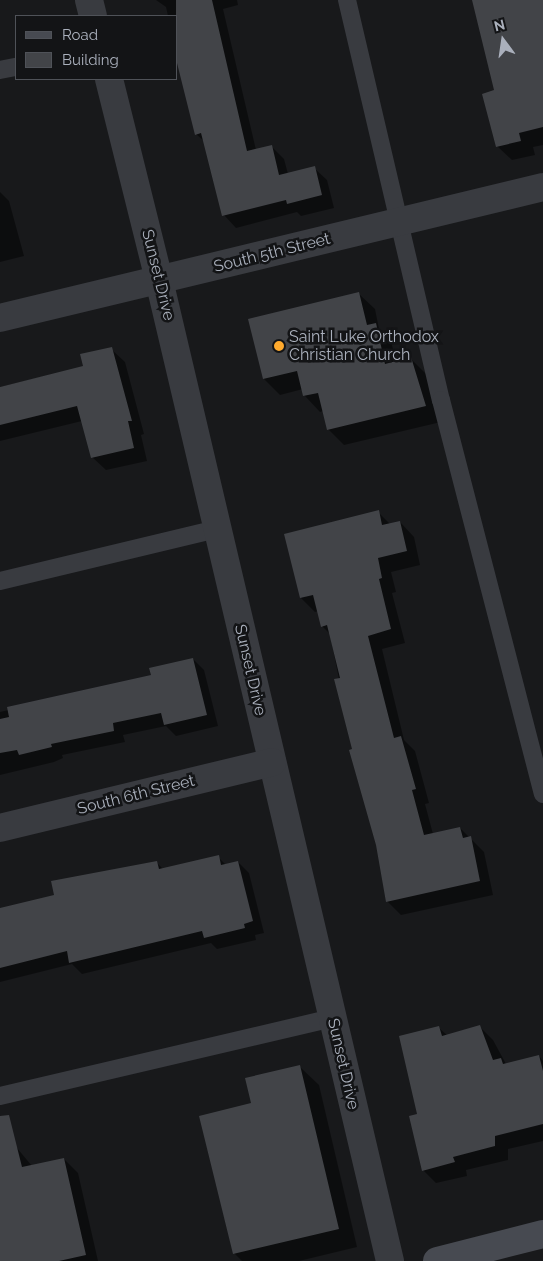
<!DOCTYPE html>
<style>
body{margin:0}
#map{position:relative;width:543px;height:1261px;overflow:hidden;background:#18191b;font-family:Raleway,sans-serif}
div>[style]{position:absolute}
.shadow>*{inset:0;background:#0007}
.building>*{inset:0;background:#424448}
.lane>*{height:18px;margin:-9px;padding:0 9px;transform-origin:9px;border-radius:9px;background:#393b40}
.street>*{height:28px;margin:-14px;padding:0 14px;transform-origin:14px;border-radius:14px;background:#393b40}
.secondary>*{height:28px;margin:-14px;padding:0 14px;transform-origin:14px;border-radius:14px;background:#474a51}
.dots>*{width:14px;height:14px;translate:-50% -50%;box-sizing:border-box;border:2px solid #131416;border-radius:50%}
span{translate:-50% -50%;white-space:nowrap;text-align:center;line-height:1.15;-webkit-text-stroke:5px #131416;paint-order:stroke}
.street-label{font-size:16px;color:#aab0bc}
.poi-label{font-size:16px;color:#aab0bc}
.left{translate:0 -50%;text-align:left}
.legend{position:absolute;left:15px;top:15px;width:162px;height:65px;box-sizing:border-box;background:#131416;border:1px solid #4f5258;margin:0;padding:6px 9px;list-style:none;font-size:15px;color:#aab0bc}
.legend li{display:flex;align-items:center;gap:10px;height:25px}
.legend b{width:25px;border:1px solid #4f5258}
.north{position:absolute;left:478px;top:15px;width:50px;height:50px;-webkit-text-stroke:4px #131416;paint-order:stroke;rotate:346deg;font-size:14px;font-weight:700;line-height:20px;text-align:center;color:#aab0bc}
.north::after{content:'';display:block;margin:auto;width:18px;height:22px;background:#aab0bc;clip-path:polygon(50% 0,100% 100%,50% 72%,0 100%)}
</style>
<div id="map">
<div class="shadow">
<i style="clip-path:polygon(156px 0,237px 0,238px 5px,223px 9px,256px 150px,271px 146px,284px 159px,288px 174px,314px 168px,327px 180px,334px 208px,301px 216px,297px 212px,236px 228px,224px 215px,205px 142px,196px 134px,176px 16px,168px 16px,166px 7px)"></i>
<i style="clip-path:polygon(473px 0,543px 0,543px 145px,533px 147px,535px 155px,512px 160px,497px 146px,496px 91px)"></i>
<i style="clip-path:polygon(0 192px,9px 201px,24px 256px,0 262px)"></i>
<i style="clip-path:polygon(359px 294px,375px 309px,379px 329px,391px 341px,396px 362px,411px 359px,427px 375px,441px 422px,344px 445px,328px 429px,323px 411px,320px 412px,305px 396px,303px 389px,280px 395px,264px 379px,250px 320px)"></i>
<i style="clip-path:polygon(111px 349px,125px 362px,144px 434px,141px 435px,147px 461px,106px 470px,92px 457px,82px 421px,0 441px,0 387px,84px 367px)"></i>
<i style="clip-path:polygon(378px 512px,391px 525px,400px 522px,414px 537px,420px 565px,391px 572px,396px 592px,392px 593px,405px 643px,382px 649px,404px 740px,415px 751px,429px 803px,425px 804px,433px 834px,460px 828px,484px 852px,493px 895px,401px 915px,387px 901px,377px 845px,353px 750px,330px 634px,322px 626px,318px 611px,315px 612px,301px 598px)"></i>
<i style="clip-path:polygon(193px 659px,204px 670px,218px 726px,176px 736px,166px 726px,123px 735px,125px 742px,62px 755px,63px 758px,54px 762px,0 775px,0 712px,152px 676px)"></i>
<i style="clip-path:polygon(218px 857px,226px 865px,238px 862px,249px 873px,264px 933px,255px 935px,256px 940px,217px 949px,211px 943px,82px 974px,72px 964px,0 982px,0 909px,56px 896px,156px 862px,163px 869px)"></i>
<i style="clip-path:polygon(480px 1027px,493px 1040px,506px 1064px,539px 1056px,543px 1061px,543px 1141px,508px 1149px,508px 1160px,466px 1170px,467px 1176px,436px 1183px,423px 1170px,418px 1115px,439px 1028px,448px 1036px)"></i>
<i style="clip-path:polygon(300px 1067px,319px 1085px,357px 1247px,299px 1261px,242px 1261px,234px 1253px,253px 1104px)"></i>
<i style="clip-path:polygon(17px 1148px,32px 1166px,64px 1159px,78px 1173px,98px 1261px,0 1261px,0 1152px)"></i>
</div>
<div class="building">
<i style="clip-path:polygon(176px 0,212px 0,247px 151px,272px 145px,279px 175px,315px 166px,322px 195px,287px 204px,286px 200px,222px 216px,201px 133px,195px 135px,176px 59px)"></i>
<i style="clip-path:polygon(472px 0,543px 0,543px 127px,519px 133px,521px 141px,496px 147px,482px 94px,494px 90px)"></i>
<i style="clip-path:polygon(359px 292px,367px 325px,376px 323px,385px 364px,411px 357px,426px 406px,327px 430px,318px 393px,303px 396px,297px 371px,263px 379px,248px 319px)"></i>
<i style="clip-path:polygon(112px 347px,132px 421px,128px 421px,134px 448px,91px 458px,77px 406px,0 425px,0 387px,83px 366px,80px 354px)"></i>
<i style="clip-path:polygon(379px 510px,382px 525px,400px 521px,407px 551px,378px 558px,382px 578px,379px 579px,391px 629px,368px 636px,394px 738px,401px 736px,416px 789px,412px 790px,424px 835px,460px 827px,463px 838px,471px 836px,480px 881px,386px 902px,376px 845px,349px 750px,352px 749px,334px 679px,340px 678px,327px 625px,321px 627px,313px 595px,300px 598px,284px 534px)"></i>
<i style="clip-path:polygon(193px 658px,207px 715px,164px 725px,161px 713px,113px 723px,114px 731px,51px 744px,52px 747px,19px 755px,17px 750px,0 753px,0 719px,9px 717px,7px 707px,151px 675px,149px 668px)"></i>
<i style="clip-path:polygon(219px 855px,221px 865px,238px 861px,253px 921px,244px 924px,245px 928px,204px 938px,202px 931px,69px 963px,67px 951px,0 968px,0 908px,54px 895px,51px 881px,157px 861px,159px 869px)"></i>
<i style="clip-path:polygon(480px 1025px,493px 1060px,501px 1058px,503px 1064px,539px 1055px,543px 1071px,543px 1124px,495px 1136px,495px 1146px,453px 1157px,455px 1162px,422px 1171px,409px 1116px,417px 1114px,399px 1036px,439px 1026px,442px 1036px)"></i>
<i style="clip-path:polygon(300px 1065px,339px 1229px,233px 1254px,199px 1116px,251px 1103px,245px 1078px)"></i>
<i style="clip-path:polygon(9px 1115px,22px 1167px,64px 1158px,86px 1255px,59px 1261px,0 1261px,0 1116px)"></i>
</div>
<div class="lane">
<i style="left:347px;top:0;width:411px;rotate:76.8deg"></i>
<i style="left:441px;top:400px;width:407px;rotate:75.5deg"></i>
<i style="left:0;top:70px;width:16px;rotate:-11deg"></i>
<i style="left:0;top:581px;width:223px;rotate:-13.5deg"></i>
<i style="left:0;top:1096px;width:341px;rotate:-13.2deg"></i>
</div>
<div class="street">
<i style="left:89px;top:0;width:16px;rotate:76deg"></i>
<i style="left:109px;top:79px;width:207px;rotate:76deg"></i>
<i style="left:159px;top:280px;width:1008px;rotate:76.75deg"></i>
<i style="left:0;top:318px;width:559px;rotate:-13.56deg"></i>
<i style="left:0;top:828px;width:280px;rotate:-13.6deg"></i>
</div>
<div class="secondary">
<i style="left:437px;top:1261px;width:109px;rotate:-14.3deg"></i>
</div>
<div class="dots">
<i style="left:279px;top:346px;background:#ffaa2d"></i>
</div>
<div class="street-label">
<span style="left:272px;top:253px;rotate:-14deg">South 5th Street</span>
<span style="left:158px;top:275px;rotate:76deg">Sunset Drive</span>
<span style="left:250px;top:670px;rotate:77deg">Sunset Drive</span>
<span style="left:136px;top:795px;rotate:-14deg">South 6th Street</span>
<span style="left:343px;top:1064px;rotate:77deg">Sunset Drive</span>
</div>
<div class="poi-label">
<span class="left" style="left:289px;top:346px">Saint Luke Orthodox<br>Christian Church</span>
</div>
<ul class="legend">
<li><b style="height:6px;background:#474a51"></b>Road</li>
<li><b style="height:14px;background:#424448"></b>Building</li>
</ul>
<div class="north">N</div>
</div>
